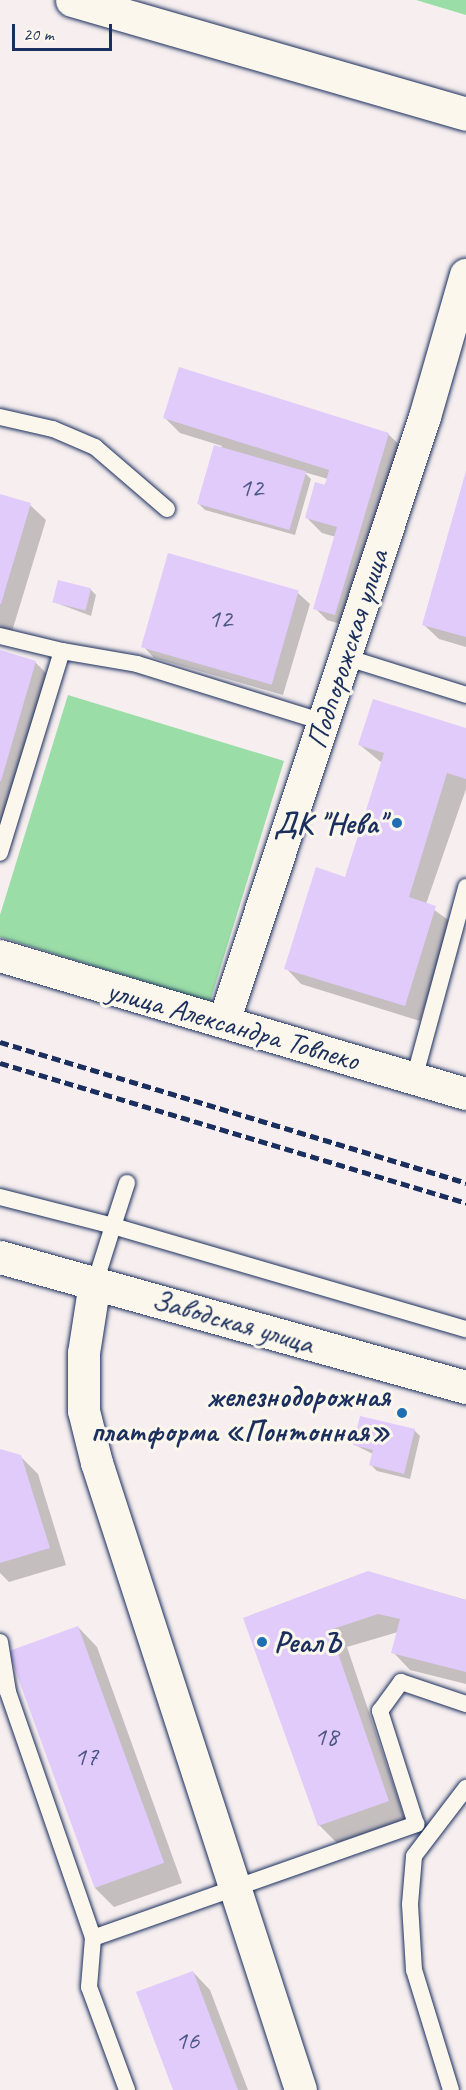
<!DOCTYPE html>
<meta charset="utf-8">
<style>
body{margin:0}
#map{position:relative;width:466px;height:2090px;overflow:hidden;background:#f6eeef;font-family:Caveat,sans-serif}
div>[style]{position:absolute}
.green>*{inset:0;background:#9bdda7}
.shadow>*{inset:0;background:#0003}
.building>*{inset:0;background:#e0cbfb;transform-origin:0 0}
.roads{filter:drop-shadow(0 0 2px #1b2f5e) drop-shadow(0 0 2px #1b2f5e)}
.service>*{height:16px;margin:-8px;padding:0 8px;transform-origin:8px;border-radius:8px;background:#fbf7ec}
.minor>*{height:32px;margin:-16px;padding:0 16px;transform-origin:16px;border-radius:16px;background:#fbf7ec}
.tertiary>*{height:33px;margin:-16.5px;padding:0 16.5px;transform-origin:16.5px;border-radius:16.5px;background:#fbf7ec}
.primary>*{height:33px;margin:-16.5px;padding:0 16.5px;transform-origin:16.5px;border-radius:16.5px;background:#fbf7ec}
.rail>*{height:4.5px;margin-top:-2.25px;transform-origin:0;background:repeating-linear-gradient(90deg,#1b2f5e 0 9px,transparent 0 13.5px)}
.dots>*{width:16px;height:16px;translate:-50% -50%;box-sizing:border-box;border:3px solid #fbf7ec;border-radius:50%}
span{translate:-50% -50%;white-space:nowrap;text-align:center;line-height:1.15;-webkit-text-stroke:6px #fbf7ec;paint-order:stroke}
.number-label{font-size:27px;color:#4c5685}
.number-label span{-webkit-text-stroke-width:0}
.street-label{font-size:30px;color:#1b2f5e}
.poi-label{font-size:30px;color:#1b2f5e;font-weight:700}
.right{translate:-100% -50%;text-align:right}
.left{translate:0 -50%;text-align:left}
.scale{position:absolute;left:12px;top:24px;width:100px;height:27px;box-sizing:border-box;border:3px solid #1b2f5e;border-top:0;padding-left:8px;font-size:18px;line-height:21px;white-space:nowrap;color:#1b2f5e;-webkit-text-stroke:4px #fbf7ec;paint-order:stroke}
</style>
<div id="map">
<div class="green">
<i style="clip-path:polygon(416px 0,466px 0,466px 15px)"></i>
<i style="clip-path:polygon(68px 695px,284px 761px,210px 1002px,0 937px,0 915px)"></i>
</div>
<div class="shadow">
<i style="clip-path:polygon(165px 418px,388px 434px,404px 449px,347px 626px,327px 620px,315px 608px,336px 537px,322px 533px,306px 517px,328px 479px,304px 472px,311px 479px,295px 535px,205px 510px,199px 504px,222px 446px,180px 433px)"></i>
<i style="clip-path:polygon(466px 474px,466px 647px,439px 639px,423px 624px)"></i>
<i style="clip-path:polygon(0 496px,30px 505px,46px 520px,10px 638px,0 635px)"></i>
<i style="clip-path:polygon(90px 589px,96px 595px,91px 616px,54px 602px)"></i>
<i style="clip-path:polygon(298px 593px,310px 604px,283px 695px,154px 658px,143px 646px)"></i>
<i style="clip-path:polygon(0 652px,35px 662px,53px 680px,0 848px)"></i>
<i style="clip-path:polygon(466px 730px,466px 789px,426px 904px,451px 922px,420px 1021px,301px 984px,286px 968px,346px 879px,382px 763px,360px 745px)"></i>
<i style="clip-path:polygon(414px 1430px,420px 1436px,410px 1479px,377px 1471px,371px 1465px,373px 1454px,355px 1445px)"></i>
<i style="clip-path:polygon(0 1451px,20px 1456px,38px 1474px,66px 1565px,9px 1582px,0 1573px)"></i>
<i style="clip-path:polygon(368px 1572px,466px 1600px,466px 1684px,410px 1670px,393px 1652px,398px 1632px,347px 1647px,405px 1819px,337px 1843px,319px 1825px,245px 1619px)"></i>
<i style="clip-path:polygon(78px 1627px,97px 1647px,182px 1883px,114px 1907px,95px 1888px)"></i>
<i style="clip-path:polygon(193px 1972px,210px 1990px,248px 2090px,175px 2090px)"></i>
</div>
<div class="building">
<i style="clip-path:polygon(179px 367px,389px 433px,335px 615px,313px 609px,337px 527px,305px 518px,315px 482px,325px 485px,329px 470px,163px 418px)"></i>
<i style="left:214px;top:445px;width:96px;height:61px;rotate:16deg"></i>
<i style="clip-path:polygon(466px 471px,466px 637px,422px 625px)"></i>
<i style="clip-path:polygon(0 494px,31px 503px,1px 604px,0 604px)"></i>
<i style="left:168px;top:553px;width:136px;height:98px;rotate:16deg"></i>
<i style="left:58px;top:580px;width:34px;height:23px;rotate:14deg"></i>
<i style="clip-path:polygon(0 650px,36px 661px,1px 781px,0 781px)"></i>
<i style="clip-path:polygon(373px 699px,466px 728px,466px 779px,447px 773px,409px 897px,436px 906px,405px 1006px,284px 969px,316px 867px,345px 877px,384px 753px,358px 745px)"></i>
<i style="clip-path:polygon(360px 1416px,415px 1429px,404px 1474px,369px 1465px,373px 1450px,353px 1445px)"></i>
<i style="clip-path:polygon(0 1449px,21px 1455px,50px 1548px,0 1563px)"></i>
<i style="clip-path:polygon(368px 1571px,466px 1600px,466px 1672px,391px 1653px,400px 1619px,378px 1614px,330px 1630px,389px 1801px,318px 1826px,243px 1618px)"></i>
<i style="left:78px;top:1626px;width:252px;height:74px;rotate:70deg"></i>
<i style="clip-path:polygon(193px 1971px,238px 2090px,173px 2090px,136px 1992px)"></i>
</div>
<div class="roads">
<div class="service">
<i style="left:0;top:417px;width:54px;rotate:12.8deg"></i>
<i style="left:53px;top:429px;width:46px;rotate:23.2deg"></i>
<i style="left:95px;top:447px;width:95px;rotate:40.7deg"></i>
<i style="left:0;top:636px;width:64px;rotate:13.6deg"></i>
<i style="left:62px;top:651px;width:211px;rotate:107.1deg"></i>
<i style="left:62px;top:651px;width:76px;rotate:9.8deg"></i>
<i style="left:137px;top:664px;width:195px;rotate:17.3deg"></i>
<i style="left:345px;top:657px;width:127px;rotate:17.4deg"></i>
<i style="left:414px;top:1079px;width:199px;rotate:-74.8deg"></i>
<i style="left:127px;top:1183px;width:45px;rotate:108deg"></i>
<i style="left:113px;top:1226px;width:368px;rotate:16.3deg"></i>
<i style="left:0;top:1197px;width:117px;rotate:14.4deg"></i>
<i style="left:113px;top:1226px;width:60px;rotate:107.5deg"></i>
<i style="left:0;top:1642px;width:51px;rotate:80.9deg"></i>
<i style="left:8px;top:1692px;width:260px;rotate:70.9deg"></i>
<i style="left:93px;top:1938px;width:343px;rotate:-19.4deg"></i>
<i style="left:416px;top:1824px;width:119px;rotate:-107.7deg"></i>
<i style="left:380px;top:1711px;width:36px;rotate:-54deg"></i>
<i style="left:401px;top:1682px;width:69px;rotate:18.7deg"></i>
<i style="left:93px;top:1938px;width:49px;rotate:94.7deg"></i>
<i style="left:89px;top:1987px;width:110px;rotate:69.7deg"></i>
<i style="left:451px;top:2090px;width:126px;rotate:-107.1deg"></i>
<i style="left:414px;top:1970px;width:66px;rotate:-93.5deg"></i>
<i style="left:410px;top:1904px;width:48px;rotate:-85.2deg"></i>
<i style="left:414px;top:1856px;width:86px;rotate:-52.6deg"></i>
</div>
<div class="minor">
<i style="left:0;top:956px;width:486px;rotate:16.5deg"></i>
<i style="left:224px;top:1022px;width:638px;rotate:-71.62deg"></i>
<i style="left:425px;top:417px;width:148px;rotate:-73.9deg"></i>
<i style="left:95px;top:1283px;width:71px;rotate:98.9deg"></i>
<i style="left:84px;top:1353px;width:58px;rotate:90deg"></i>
<i style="left:84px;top:1411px;width:54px;rotate:76deg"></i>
<i style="left:97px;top:1463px;width:659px;rotate:71.98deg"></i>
</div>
<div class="tertiary">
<i style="left:72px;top:0;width:410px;rotate:16.1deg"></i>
</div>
<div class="primary">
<i style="left:0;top:1257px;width:484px;rotate:15.6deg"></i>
</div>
</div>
<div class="rail">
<i style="left:0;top:1042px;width:487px;rotate:16.8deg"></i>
<i style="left:0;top:1063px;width:487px;rotate:16.7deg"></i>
</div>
<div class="dots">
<i style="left:397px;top:823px;background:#1f6fb2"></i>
<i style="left:402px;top:1413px;background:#1f6fb2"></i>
<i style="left:262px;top:1642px;background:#1f6fb2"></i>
</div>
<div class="number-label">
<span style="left:251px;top:488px">12</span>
<span style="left:220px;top:619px">12</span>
<span style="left:326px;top:1737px">18</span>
<span style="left:86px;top:1757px">17</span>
<span style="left:187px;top:2041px">16</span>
</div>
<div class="street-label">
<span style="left:347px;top:649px;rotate:-72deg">Подпорожская улица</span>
<span style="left:233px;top:1025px;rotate:16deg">улица Александра Товпеко</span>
<span style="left:233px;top:1321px;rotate:16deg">Заводская улица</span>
</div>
<div class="poi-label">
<span class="right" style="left:385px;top:823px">ДК "Нева"</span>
<span class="right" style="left:390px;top:1413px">железнодорожная<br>платформа «Понтонная»</span>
<span class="left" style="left:274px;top:1642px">РеалЪ</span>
</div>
<div class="scale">20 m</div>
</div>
